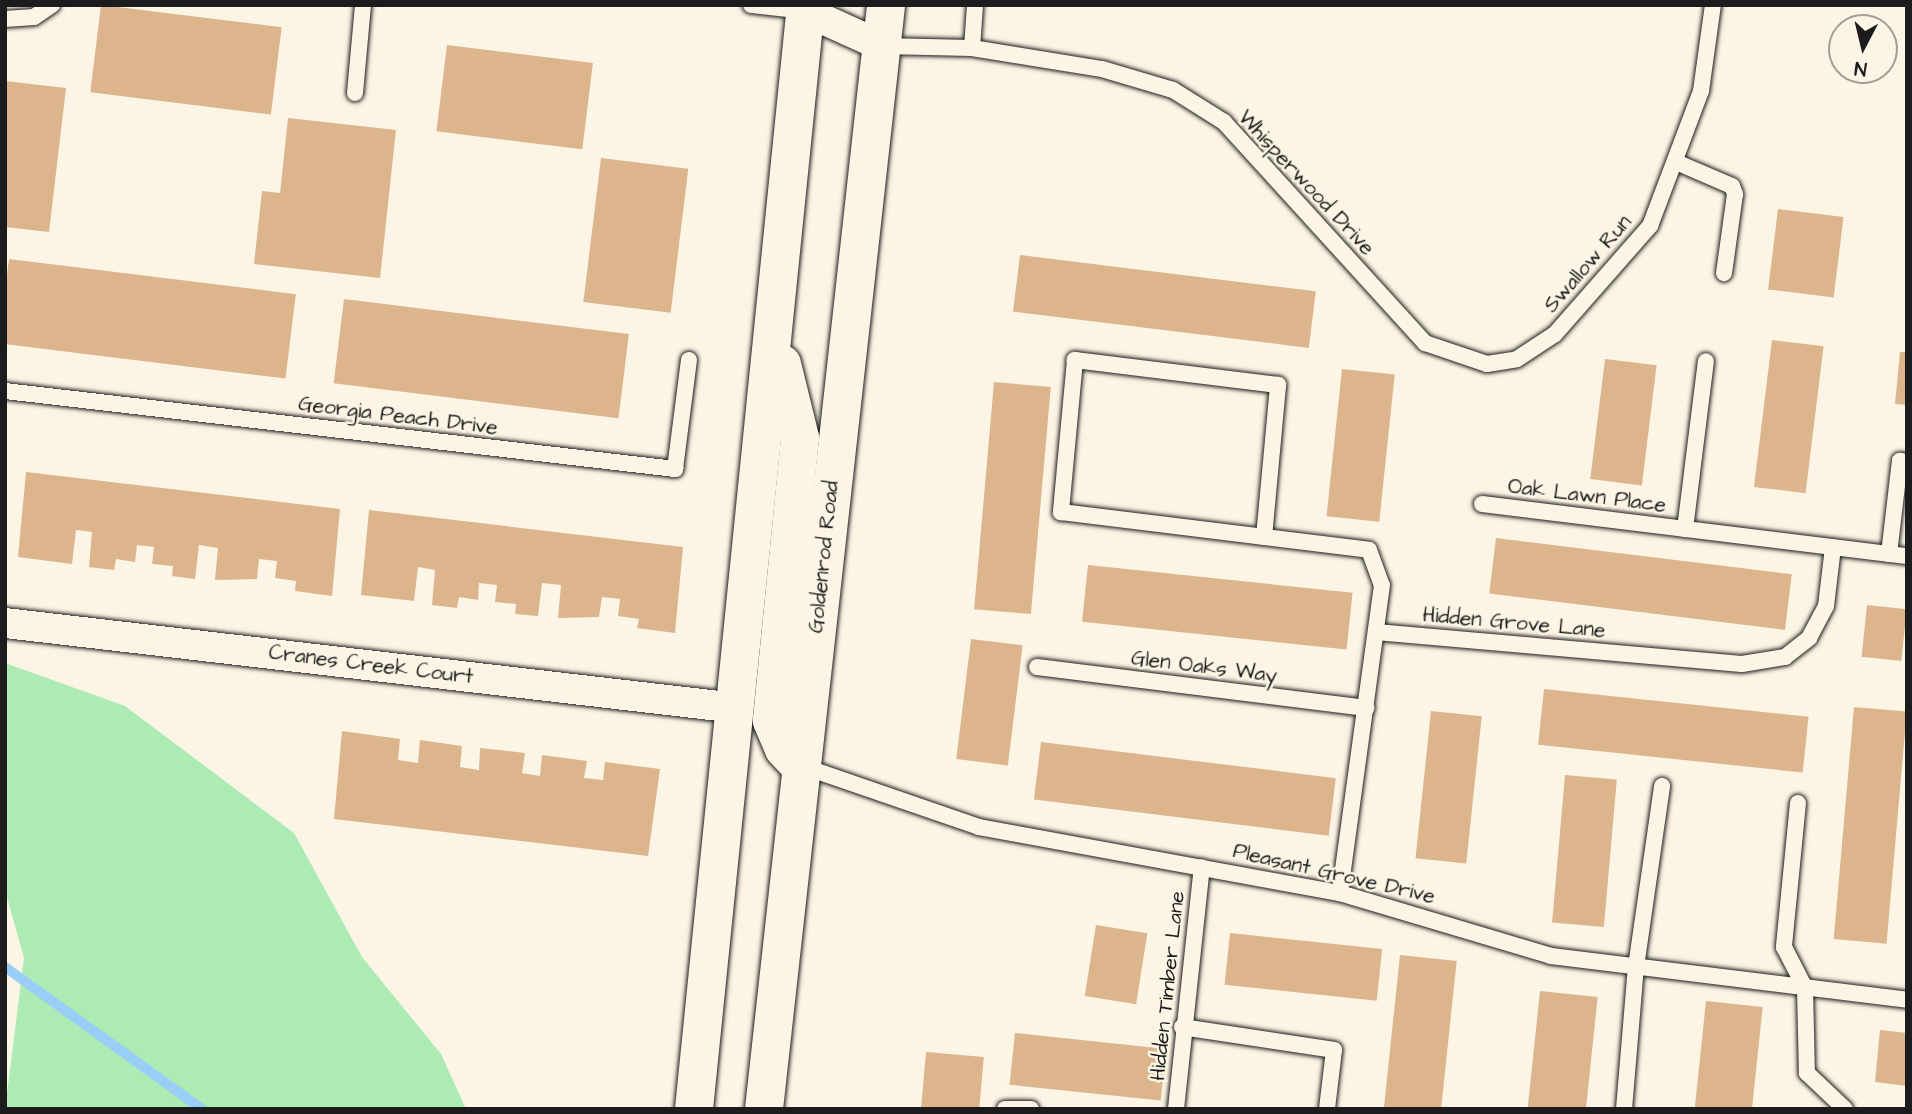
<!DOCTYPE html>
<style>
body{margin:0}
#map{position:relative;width:1912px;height:1114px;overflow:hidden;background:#fcf5e5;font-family:"Architects Daughter",sans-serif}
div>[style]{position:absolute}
.green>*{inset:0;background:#acebb3}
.stream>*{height:10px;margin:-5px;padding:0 5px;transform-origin:5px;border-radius:5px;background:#99cef7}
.building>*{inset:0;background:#dcb58d;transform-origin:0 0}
.roads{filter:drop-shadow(0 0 2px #1c1c1c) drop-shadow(0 0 2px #1c1c1c)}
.lane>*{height:16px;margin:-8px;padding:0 8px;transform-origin:8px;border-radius:8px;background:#fcf5e5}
.street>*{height:30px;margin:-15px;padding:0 15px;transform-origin:15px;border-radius:15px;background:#fcf5e5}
.secondary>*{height:38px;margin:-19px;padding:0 19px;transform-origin:19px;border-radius:19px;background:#fcf5e5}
span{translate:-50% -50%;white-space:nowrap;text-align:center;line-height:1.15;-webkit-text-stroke:5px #fcf5e5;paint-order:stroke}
.street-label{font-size:21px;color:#1c1c1c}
.frame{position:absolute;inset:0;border:7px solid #1c1c1c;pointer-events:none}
.north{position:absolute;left:1828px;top:14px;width:70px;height:70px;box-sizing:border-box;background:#fcf5e5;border:2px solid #a29e95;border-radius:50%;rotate:187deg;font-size:19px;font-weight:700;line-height:28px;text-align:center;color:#1c1c1c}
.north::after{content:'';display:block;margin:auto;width:24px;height:32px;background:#1c1c1c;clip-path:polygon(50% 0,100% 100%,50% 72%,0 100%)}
</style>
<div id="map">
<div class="green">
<i style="clip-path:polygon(5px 663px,125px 706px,294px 833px,362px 957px,441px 1054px,466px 1109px,5px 1109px,24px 958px,5px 890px)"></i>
</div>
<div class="stream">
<i style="left:5px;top:967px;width:243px;rotate:35.8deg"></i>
</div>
<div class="building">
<i style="left:101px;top:5px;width:182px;height:88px;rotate:7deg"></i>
<i style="left:447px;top:45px;width:147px;height:87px;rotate:7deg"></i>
<i style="clip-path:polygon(5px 81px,66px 88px,49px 232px,5px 227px)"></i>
<i style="clip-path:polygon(288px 118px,396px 130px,380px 278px,254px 264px,262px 191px,280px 193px)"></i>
<i style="left:601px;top:158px;width:88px;height:145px;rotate:7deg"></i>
<i style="left:1778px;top:209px;width:66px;height:81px;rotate:7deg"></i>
<i style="left:1020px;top:255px;width:298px;height:57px;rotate:7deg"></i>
<i style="left:9px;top:259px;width:289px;height:85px;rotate:7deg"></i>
<i style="left:344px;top:299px;width:287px;height:85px;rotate:7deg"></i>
<i style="left:1772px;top:340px;width:52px;height:148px;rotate:7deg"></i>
<i style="clip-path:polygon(1900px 352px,1907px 352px,1907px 405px,1895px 404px)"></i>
<i style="left:1605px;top:359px;width:52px;height:121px;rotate:7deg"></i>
<i style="left:1342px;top:369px;width:53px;height:148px;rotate:6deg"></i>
<i style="left:994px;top:382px;width:57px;height:228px;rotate:5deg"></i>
<i style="clip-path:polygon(26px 472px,340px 509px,332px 596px,295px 591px,296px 581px,275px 578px,277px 561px,259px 559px,257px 579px,215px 580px,218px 548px,199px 545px,195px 579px,172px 576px,173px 566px,152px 564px,154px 547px,137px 545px,135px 562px,116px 559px,114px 570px,89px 567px,92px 532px,76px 530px,72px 564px,18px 557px)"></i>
<i style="clip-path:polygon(369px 510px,683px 547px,675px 633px,637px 628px,639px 619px,618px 616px,620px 599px,602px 597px,599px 617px,558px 618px,561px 585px,542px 583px,538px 616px,515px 614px,516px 604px,495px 602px,497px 585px,479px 583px,478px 600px,459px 597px,457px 608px,432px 605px,435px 570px,418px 567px,414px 601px,361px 595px)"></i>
<i style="left:1496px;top:538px;width:298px;height:56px;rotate:7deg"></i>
<i style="left:1088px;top:565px;width:266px;height:57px;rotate:6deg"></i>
<i style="left:1867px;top:605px;width:40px;height:52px;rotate:6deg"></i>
<i style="left:971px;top:639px;width:52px;height:121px;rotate:7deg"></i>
<i style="left:1544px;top:689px;width:266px;height:56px;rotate:6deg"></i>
<i style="left:1854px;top:707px;width:53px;height:233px;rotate:5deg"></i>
<i style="left:1431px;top:711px;width:51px;height:148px;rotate:6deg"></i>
<i style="clip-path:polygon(342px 731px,400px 739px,398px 760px,418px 763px,420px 740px,462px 746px,460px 767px,479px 770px,480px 748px,525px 753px,522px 773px,540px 776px,542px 755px,587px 761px,584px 778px,603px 780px,605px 762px,660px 769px,648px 856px,334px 819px)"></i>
<i style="left:1041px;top:742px;width:297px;height:58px;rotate:7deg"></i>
<i style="left:1565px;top:775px;width:52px;height:148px;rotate:5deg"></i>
<i style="left:1096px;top:925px;width:52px;height:72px;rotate:9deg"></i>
<i style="left:1230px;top:933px;width:153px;height:52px;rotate:6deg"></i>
<i style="left:1400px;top:955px;width:57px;height:155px;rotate:6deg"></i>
<i style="left:1540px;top:991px;width:58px;height:118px;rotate:6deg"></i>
<i style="left:1706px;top:1001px;width:57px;height:108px;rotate:6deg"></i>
<i style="clip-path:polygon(1880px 1030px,1907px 1033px,1907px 1086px,1875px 1082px)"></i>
<i style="left:1015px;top:1033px;width:152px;height:52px;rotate:6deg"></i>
<i style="left:926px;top:1052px;width:58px;height:57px;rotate:5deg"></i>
</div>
<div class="roads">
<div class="lane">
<i style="left:751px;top:5px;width:54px;rotate:6.3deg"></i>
<i style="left:5px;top:19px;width:29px;rotate:-4deg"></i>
<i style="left:34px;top:17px;width:22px;rotate:-34deg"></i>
<i style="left:882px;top:46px;width:90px;rotate:1.3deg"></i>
<i style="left:972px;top:48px;width:132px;rotate:9.2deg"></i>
<i style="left:1102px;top:69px;width:74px;rotate:16.5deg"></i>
<i style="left:1173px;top:90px;width:60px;rotate:32.1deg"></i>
<i style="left:1224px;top:122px;width:299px;rotate:47.7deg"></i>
<i style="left:1425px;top:343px;width:65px;rotate:18.7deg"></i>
<i style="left:1487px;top:364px;width:30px;rotate:-9deg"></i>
<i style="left:1517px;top:359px;width:45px;rotate:-33.3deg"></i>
<i style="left:1555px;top:334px;width:144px;rotate:-48.7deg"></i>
<i style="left:1650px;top:226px;width:144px;rotate:-69.3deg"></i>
<i style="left:1701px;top:91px;width:87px;rotate:-82.1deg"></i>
<i style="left:972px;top:48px;width:43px;rotate:-86deg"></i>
<i style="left:355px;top:93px;width:88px;rotate:-84.8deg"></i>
<i style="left:1676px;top:162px;width:61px;rotate:23.2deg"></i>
<i style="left:1732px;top:186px;width:9px;rotate:69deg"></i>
<i style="left:1735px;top:194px;width:80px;rotate:97.9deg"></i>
<i style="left:5px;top:391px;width:675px;rotate:6.64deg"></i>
<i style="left:675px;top:469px;width:110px;rotate:-82.7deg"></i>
<i style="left:1482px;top:504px;width:428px;rotate:7deg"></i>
<i style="left:1685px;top:529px;width:169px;rotate:-82.9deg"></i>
<i style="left:1264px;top:537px;width:153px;rotate:-84.7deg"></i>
<i style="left:1278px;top:385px;width:205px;rotate:-173deg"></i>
<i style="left:1075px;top:360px;width:153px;rotate:95.3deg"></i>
<i style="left:1061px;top:512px;width:310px;rotate:7deg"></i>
<i style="left:1369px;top:550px;width:37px;rotate:70deg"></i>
<i style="left:1382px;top:585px;width:311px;rotate:97.8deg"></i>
<i style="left:1889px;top:554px;width:94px;rotate:-83.3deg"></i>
<i style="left:1900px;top:461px;width:7px;rotate:8deg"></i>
<i style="left:1376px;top:632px;width:367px;rotate:5deg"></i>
<i style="left:1742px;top:664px;width:44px;rotate:-9.2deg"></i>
<i style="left:1785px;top:657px;width:31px;rotate:-38deg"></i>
<i style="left:1809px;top:638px;width:36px;rotate:-62deg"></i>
<i style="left:1826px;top:606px;width:59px;rotate:-83.2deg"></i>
<i style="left:1037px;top:667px;width:332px;rotate:7.1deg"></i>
<i style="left:802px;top:766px;width:187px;rotate:19deg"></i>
<i style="left:979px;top:827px;width:367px;rotate:10.4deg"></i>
<i style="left:1340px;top:893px;width:220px;rotate:16.6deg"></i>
<i style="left:1551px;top:956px;width:359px;rotate:7deg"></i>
<i style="left:1798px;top:803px;width:145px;rotate:95.6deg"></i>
<i style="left:1784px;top:947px;width:46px;rotate:62.9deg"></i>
<i style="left:1805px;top:988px;width:85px;rotate:88.7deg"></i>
<i style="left:1807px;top:1073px;width:52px;rotate:43.5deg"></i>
<i style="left:1182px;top:1027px;width:154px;rotate:8.6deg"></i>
<i style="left:1334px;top:1050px;width:59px;rotate:96.8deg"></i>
<i style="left:1005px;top:1109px;width:26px"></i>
<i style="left:1176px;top:1109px;width:243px;rotate:-83.9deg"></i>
<i style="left:1624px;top:1109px;width:143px;rotate:-85.2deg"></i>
<i style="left:1636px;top:967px;width:183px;rotate:-81.8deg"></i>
</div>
<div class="street">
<i style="left:805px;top:11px;width:85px;rotate:24.4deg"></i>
<i style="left:5px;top:623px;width:736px;rotate:6.63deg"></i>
</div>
<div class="secondary">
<i style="left:782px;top:364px;width:76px;rotate:76.3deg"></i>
<i style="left:800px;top:438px;width:284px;rotate:95.7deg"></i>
<i style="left:772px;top:721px;width:30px;rotate:67deg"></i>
<i style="left:784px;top:749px;width:23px;rotate:47deg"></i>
<i style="left:694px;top:1109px;width:1110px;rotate:-84.21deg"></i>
<i style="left:764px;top:1109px;width:1111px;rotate:-83.69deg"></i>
</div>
</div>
<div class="street-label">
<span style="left:1306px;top:183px;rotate:47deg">Whisperwood Drive</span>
<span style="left:1588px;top:264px;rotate:-49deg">Swallow Run</span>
<span style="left:398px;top:416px;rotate:7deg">Georgia Peach Drive</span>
<span style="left:1587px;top:496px;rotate:7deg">Oak Lawn Place</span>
<span style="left:824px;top:557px;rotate:-84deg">Goldenrod Road</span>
<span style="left:1514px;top:623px;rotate:5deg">Hidden Grove Lane</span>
<span style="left:371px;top:665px;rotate:7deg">Cranes Creek Court</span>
<span style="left:1204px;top:667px;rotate:7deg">Glen Oaks Way</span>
<span style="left:1334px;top:874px;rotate:13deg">Pleasant Grove Drive</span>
<span style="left:1168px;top:986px;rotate:-84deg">Hidden Timber Lane</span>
</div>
<div class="frame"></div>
<div class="north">N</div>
</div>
